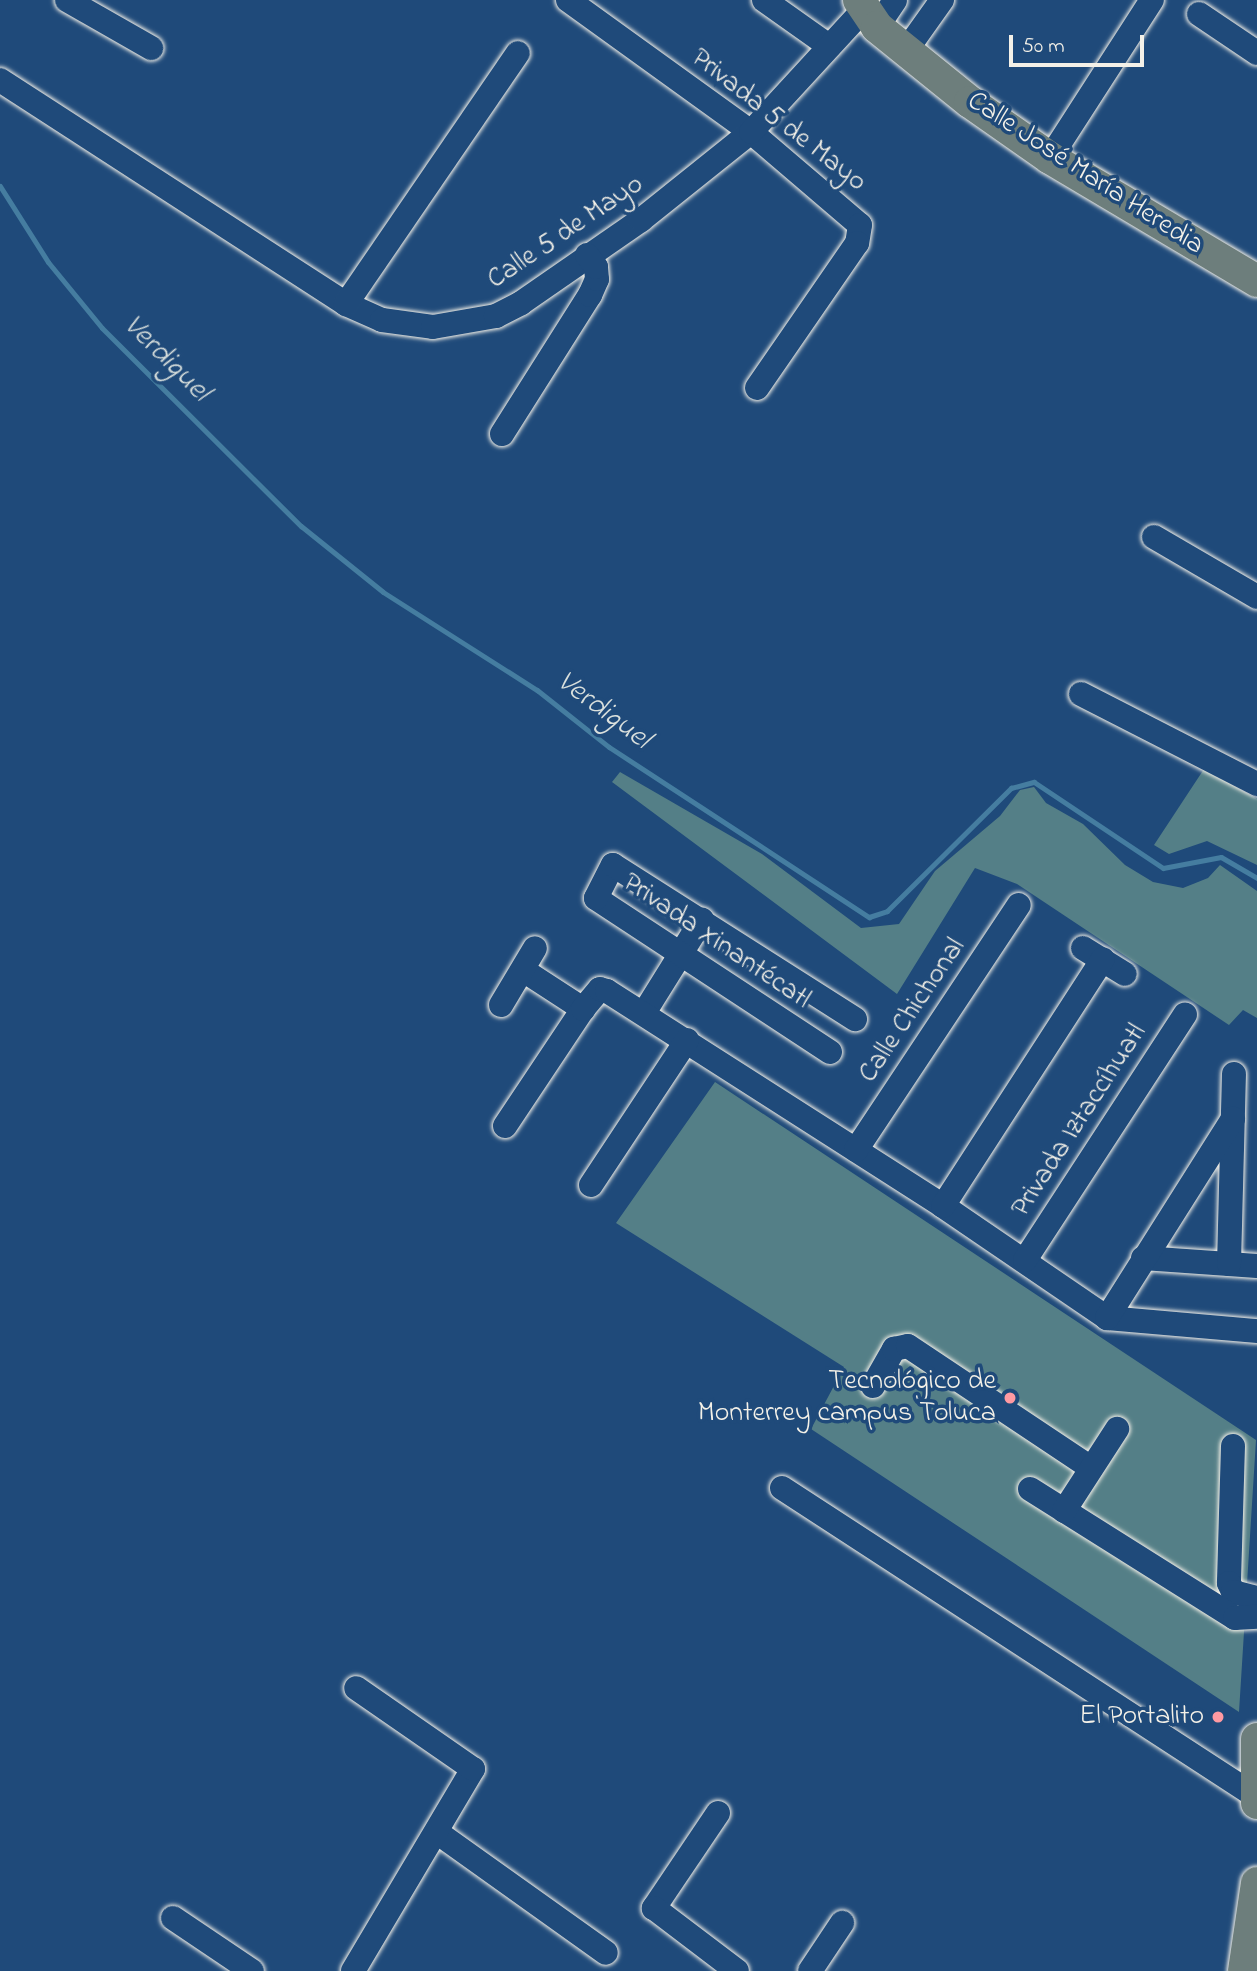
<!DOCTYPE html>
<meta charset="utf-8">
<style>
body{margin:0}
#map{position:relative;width:1257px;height:1971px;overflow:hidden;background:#1f4a7a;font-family:"Indie Flower",sans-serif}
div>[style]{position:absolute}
.green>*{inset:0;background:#547f87}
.stream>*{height:5px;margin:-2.5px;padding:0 2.5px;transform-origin:2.5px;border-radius:2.5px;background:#457da0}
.roads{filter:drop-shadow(0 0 2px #f4f1e8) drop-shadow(0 0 2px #f4f1e8)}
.minor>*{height:24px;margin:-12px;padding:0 12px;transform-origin:12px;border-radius:12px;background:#1f4a7a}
.major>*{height:32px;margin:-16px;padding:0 16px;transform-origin:16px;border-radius:16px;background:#6d7e7c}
.dots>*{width:19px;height:19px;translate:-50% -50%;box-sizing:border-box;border:4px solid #1f4a7a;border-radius:50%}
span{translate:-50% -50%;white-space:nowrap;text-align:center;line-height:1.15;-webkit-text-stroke:7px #1f4a7a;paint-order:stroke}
.street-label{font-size:28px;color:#f4f1e8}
.poi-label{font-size:28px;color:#f4f1e8}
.right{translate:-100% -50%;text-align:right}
.water-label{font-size:30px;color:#dae0dd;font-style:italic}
.scale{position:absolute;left:1009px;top:35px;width:135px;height:32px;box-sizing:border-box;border:4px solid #f4f1e8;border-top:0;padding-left:9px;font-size:21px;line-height:24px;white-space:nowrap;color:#f4f1e8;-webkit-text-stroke:5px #1f4a7a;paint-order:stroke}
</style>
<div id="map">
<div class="green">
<i style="clip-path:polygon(1204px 769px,1257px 799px,1257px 865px,1207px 841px,1169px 854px,1154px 845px)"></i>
<i style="clip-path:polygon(620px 772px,762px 854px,861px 928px,899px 924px,935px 871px,1000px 816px,1020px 790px,1034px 787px,1046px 803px,1083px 824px,1125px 865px,1153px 882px,1183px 888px,1208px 878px,1220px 865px,1257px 891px,1257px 1018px,1243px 1010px,1229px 1025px,1017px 884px,975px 868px,897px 994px,612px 782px)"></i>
<i style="clip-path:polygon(715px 1082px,1256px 1440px,1239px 1712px,811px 1429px,844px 1367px,616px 1223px)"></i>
</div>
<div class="stream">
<i style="left:0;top:186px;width:90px;rotate:57.7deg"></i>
<i style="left:48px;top:262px;width:85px;rotate:50.7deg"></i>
<i style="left:102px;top:328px;width:281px;rotate:44.9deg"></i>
<i style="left:301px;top:526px;width:105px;rotate:38.8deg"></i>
<i style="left:383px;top:592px;width:183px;rotate:32.5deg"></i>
<i style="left:537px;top:690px;width:92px;rotate:38.4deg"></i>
<i style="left:609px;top:747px;width:311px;rotate:33.2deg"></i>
<i style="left:869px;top:917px;width:19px;rotate:-18deg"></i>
<i style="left:887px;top:911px;width:175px;rotate:-44.8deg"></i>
<i style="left:1011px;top:788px;width:24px;rotate:-15deg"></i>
<i style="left:1034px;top:782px;width:155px;rotate:33.7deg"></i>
<i style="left:1163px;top:868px;width:59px;rotate:-10.7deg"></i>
<i style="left:1221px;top:857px;width:42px;rotate:30.3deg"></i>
</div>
<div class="roads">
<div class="minor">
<i style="left:67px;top:0;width:97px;rotate:29.7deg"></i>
<i style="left:568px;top:0;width:226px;rotate:35.8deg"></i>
<i style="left:751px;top:132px;width:143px;rotate:40.5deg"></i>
<i style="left:860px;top:225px;width:18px;rotate:99deg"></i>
<i style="left:857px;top:243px;width:176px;rotate:124.6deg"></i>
<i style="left:764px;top:0;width:80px;rotate:35.3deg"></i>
<i style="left:1199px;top:14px;width:70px;rotate:33.9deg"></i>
<i style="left:877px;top:27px;width:32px;rotate:-56deg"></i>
<i style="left:905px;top:52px;width:64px;rotate:-54.6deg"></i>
<i style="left:0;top:80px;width:412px;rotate:32.9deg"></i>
<i style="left:346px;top:304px;width:39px;rotate:24deg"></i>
<i style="left:382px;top:320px;width:51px;rotate:7.8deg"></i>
<i style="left:433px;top:327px;width:64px;rotate:-9.9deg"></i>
<i style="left:496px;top:316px;width:28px;rotate:-27deg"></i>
<i style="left:521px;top:303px;width:146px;rotate:-34.7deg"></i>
<i style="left:641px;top:220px;width:141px;rotate:-38.7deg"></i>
<i style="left:751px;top:132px;width:167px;rotate:-47.4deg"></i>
<i style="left:1050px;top:158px;width:188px;rotate:-57.2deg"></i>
<i style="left:346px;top:304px;width:304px;rotate:-55.6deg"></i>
<i style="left:502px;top:434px;width:165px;rotate:-57.7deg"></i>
<i style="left:590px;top:295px;width:17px;rotate:-66deg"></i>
<i style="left:597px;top:279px;width:12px;rotate:-95deg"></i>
<i style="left:596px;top:267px;width:15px;rotate:-127deg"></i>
<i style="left:1154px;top:537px;width:119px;rotate:30.2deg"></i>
<i style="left:1081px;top:694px;width:198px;rotate:27.1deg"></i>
<i style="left:1083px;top:948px;width:49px;rotate:31.8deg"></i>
<i style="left:523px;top:970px;width:72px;rotate:33deg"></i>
<i style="left:501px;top:1005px;width:66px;rotate:-59.2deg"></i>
<i style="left:644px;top:1013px;width:110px;rotate:-58.1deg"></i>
<i style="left:830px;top:1052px;width:280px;rotate:-146.7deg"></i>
<i style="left:596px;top:898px;width:37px;rotate:-63deg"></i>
<i style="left:613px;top:865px;width:287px;rotate:32.5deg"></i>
<i style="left:505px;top:1126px;width:141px;rotate:-56.3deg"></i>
<i style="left:583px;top:1009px;width:26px;rotate:-50deg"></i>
<i style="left:600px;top:989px;width:7px;rotate:16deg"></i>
<i style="left:607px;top:991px;width:399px;rotate:32.6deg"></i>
<i style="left:943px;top:1206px;width:199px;rotate:34.3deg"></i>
<i style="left:1107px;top:1318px;width:151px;rotate:5deg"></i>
<i style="left:856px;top:1150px;width:294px;rotate:-56.4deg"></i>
<i style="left:591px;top:1185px;width:174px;rotate:-56.5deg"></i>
<i style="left:943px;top:1206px;width:294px;rotate:-57.1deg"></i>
<i style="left:1143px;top:1258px;width:114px;rotate:4deg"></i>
<i style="left:1025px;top:1260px;width:293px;rotate:-56.9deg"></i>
<i style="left:1229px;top:1264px;width:190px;rotate:-88.5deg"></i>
<i style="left:1107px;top:1318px;width:236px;rotate:-57.7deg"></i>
<i style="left:873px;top:1386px;width:43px;rotate:-60.4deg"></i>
<i style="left:894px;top:1349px;width:14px;rotate:-12deg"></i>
<i style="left:908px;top:1346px;width:220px;rotate:33.7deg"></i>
<i style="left:1233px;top:1446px;width:137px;rotate:91.7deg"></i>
<i style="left:1229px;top:1583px;width:10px;rotate:66deg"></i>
<i style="left:1233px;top:1592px;width:25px;rotate:14deg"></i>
<i style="left:782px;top:1488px;width:567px;rotate:33.05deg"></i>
<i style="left:1030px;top:1489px;width:242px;rotate:32.2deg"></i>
<i style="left:1235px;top:1618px;width:22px;rotate:-3deg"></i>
<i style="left:1064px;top:1511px;width:98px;rotate:-57.1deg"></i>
<i style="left:718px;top:1813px;width:115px;rotate:124deg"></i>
<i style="left:654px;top:1908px;width:104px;rotate:37.2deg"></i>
<i style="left:438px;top:1833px;width:206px;rotate:35.5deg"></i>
<i style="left:173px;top:1918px;width:95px;rotate:33.9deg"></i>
<i style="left:353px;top:1971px;width:235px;rotate:-59.3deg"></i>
<i style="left:473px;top:1769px;width:142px;rotate:-145.3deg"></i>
<i style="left:810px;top:1971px;width:58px;rotate:-56.3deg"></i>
</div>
<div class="major">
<i style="left:859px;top:0;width:32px;rotate:56deg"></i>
<i style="left:877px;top:27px;width:119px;rotate:38.9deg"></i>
<i style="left:970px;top:102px;width:98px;rotate:35deg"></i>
<i style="left:1050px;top:158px;width:241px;rotate:30.7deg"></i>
<i style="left:1257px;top:1739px;width:64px;rotate:90deg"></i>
<i style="left:1244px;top:1971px;width:89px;rotate:-81.6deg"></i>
</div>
</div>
<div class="dots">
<i style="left:1010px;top:1398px;background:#ff9aa2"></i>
<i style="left:1218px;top:1717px;background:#ff9aa2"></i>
</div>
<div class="street-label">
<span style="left:778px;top:121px;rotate:38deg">Privada 5 de Mayo</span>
<span style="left:1085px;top:174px;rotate:33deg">Calle José María Heredia</span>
<span style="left:566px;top:233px;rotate:-34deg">Calle 5 de Mayo</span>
<span style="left:716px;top:942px;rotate:34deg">Privada Xinantécatl</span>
<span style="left:913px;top:1011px;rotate:-56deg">Calle Chichonal</span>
<span style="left:1080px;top:1121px;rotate:-57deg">Privada Iztaccíhuatl</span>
</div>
<div class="poi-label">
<span class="right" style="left:996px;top:1398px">Tecnológico de<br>Monterrey campus Toluca</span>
<span class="right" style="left:1204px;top:1717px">El Portalito</span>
</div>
<div class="water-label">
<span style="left:166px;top:359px;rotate:45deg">Verdiguel</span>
<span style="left:603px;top:711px;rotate:37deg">Verdiguel</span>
</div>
<div class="scale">50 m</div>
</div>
